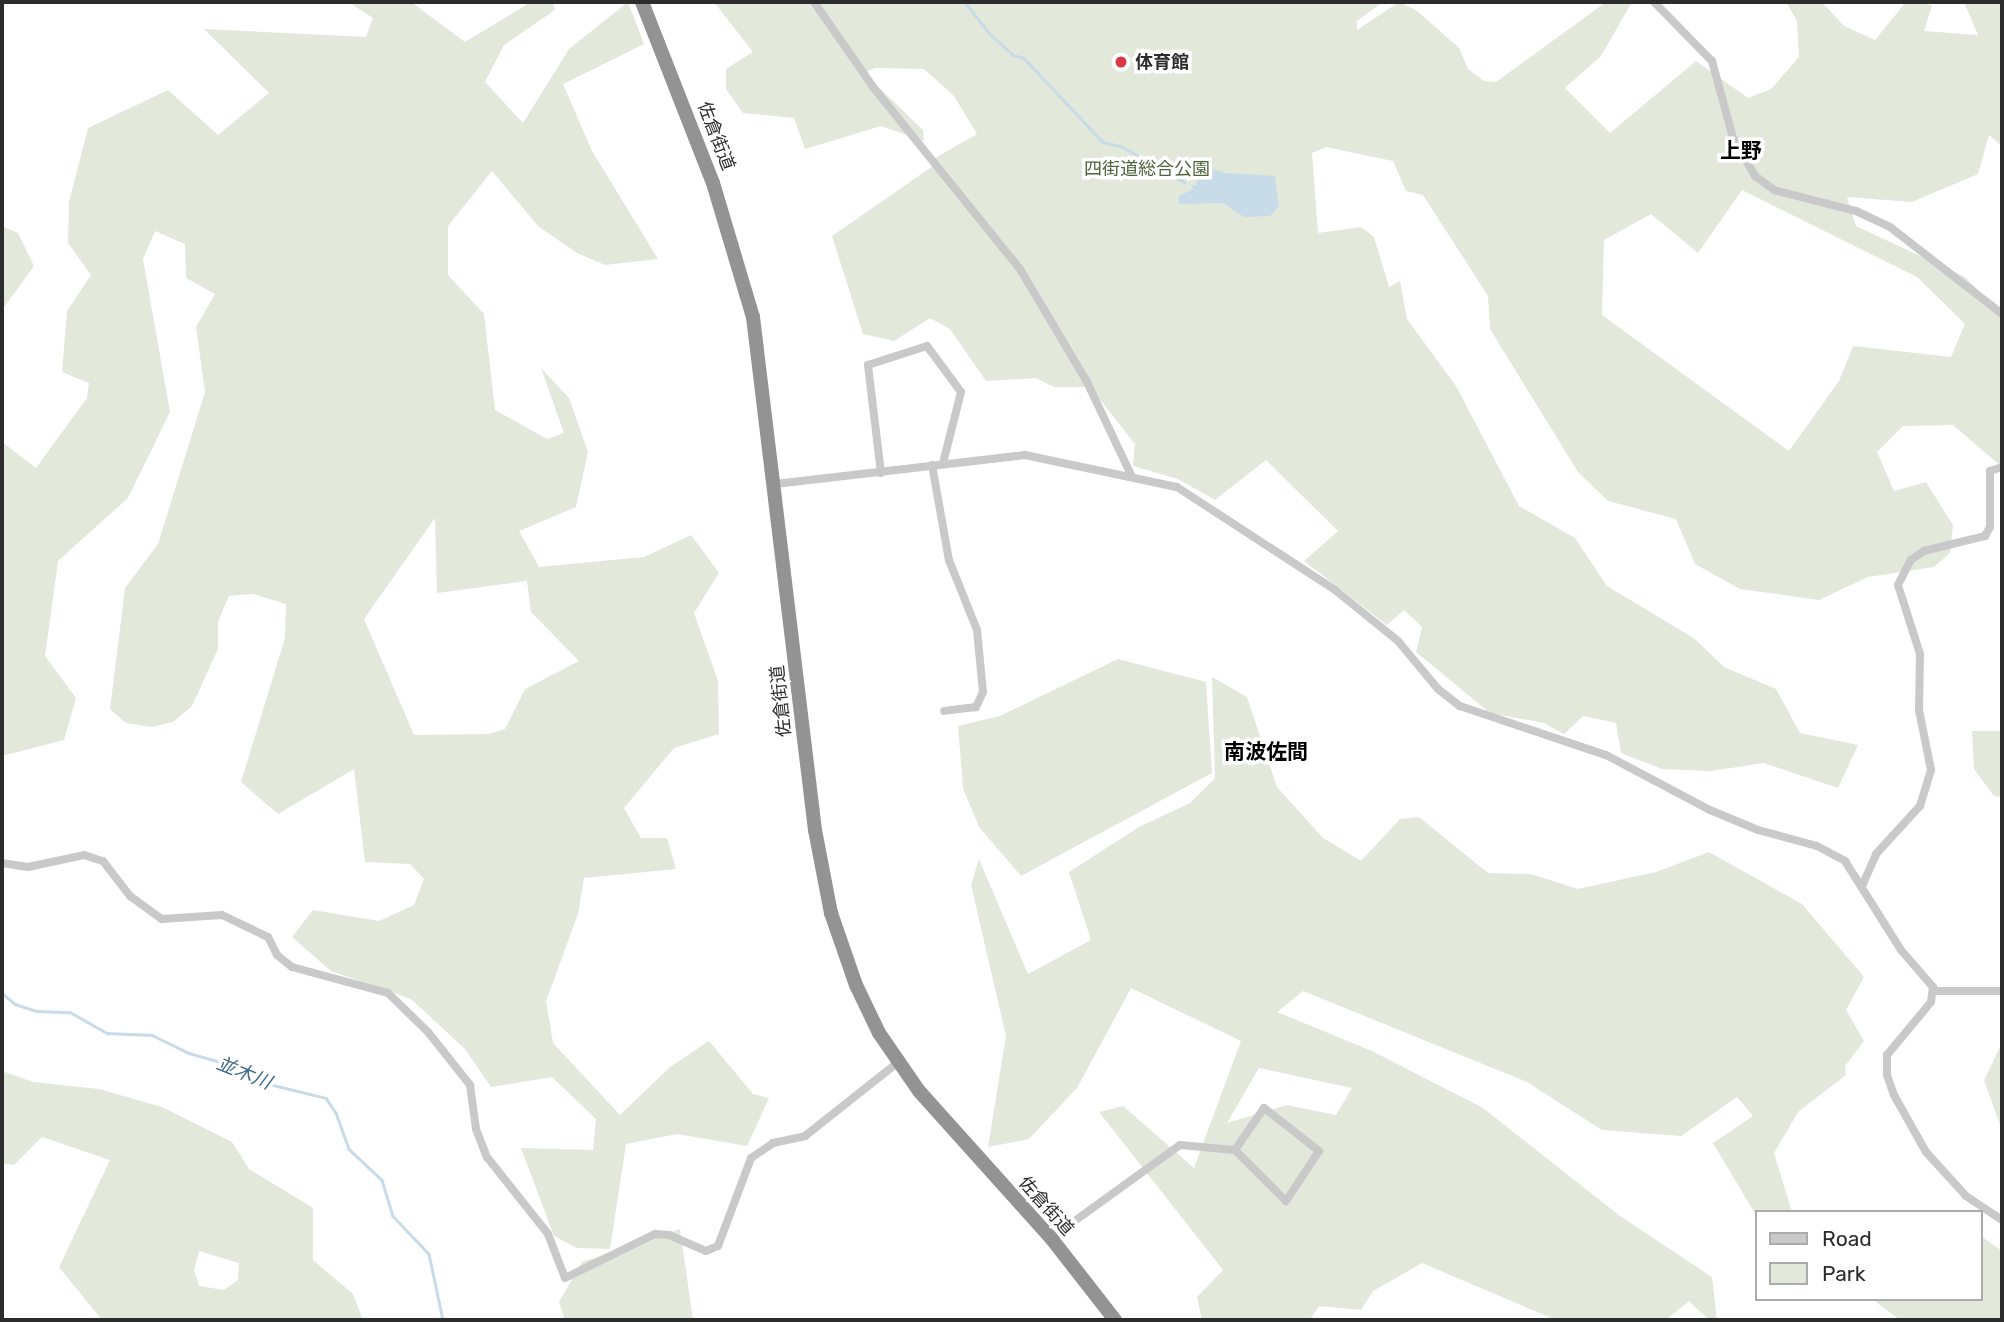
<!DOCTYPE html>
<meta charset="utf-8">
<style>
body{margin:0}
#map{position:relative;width:2004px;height:1322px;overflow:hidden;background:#fff;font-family:Rubik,"Noto Sans JP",sans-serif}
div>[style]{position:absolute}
.green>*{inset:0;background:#e2e9da}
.water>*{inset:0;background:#c7dbe8}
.stream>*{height:2.5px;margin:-1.25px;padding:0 1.25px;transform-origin:1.25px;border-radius:1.25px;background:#c7dbe8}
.street>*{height:8px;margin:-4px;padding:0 4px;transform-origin:4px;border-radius:4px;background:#c9c9c9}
.highway>*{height:14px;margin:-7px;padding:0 7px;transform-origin:7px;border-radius:7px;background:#939393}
.dots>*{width:19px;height:19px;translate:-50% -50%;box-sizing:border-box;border:4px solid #fff;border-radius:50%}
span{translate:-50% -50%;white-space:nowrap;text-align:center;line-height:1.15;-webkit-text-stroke:7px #fff;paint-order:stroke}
.poi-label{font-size:18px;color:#2c2c2c;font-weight:700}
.left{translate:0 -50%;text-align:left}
.street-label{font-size:18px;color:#2c2c2c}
.park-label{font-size:18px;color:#4f643d}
.water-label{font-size:19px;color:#406c88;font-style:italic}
.quarter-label{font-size:21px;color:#000;font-weight:700}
.frame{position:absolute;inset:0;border:4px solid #2c2c2c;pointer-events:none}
.legend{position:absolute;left:1755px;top:1210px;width:228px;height:91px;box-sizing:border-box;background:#fff;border:2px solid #ababab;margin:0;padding:9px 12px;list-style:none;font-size:21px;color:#2c2c2c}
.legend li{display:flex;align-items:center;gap:14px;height:35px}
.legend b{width:35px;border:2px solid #ababab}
</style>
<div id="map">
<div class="green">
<i style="clip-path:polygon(evenodd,348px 2px,411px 2px,465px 42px,531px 2px,553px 2px,555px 10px,504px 45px,485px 82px,523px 123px,569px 49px,628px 2px,644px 44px,563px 84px,592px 151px,658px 259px,605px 265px,577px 253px,538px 226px,492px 171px,448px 226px,448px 275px,484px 314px,495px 410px,547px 439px,564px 433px,541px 368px,569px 398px,588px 452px,576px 507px,519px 531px,539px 567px,644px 557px,691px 535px,719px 573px,694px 613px,718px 681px,719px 734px,674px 748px,624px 808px,641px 838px,667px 838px,676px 869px,584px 878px,578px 914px,546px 1001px,553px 1043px,620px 1115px,670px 1067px,709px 1041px,753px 1094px,769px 1098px,747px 1146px,677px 1134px,626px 1144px,610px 1249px,577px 1248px,554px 1236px,521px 1148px,593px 1150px,596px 1119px,552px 1077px,491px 1087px,465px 1049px,411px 999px,331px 971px,292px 937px,313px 910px,379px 921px,414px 905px,424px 879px,410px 864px,365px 862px,354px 769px,278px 814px,241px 782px,285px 638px,286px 604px,253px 594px,229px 596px,218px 622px,218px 649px,192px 706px,173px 722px,152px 727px,126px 723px,110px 709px,125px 588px,158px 544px,205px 392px,196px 327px,215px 294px,186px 278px,185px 244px,155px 231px,143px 259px,170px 412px,128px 498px,58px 561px,45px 656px,76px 698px,64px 740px,2px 756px,2px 442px,36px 468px,87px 398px,89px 383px,62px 372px,67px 311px,91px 275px,68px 243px,69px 202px,88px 128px,168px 90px,218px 135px,269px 93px,204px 29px,366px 37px,373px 18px,348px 2px,435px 518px,437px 593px,527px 581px,531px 612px,579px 661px,525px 689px,505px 729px,488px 734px,414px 735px,364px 619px,435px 518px)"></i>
<i style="clip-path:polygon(evenodd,714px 2px,1383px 2px,1357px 21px,1357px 30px,1399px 2px,1416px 10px,1459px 48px,1468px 69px,1484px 81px,1496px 82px,1606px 2px,1632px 2px,1601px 56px,1565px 88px,1610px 133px,1696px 61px,1748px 98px,1771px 89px,1799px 57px,1797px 21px,1786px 2px,1822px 2px,1844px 26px,1875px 40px,1906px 2px,1932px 5px,1924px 31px,1978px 35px,1964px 2px,2002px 2px,2002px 146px,1989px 135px,1978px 174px,1912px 202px,1847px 197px,1856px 226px,1965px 277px,2002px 315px,2002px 467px,1953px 425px,1903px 426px,1877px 452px,1894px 491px,1926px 482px,1953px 525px,1950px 553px,1934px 567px,1868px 577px,1819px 600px,1740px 589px,1695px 564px,1676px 519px,1608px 501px,1578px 472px,1490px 329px,1488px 296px,1423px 195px,1406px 191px,1393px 161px,1326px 147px,1312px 153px,1318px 233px,1361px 227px,1374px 237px,1389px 287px,1400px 281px,1407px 319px,1456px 386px,1519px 506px,1575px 538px,1607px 586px,1695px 639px,1724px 667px,1776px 689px,1800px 733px,1858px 745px,1838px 788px,1764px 763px,1711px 771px,1662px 769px,1621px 753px,1616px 723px,1583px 716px,1564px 734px,1544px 723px,1490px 713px,1416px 652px,1422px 627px,1404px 610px,1387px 625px,1304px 561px,1338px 531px,1266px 460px,1215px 500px,1178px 479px,1133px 466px,1135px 444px,1090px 387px,1054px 387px,1036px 378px,986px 381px,950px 329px,930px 318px,894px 341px,863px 334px,832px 236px,933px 166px,930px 161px,977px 134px,954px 96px,924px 69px,875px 68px,864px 73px,923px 130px,924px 141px,881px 126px,805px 149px,794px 118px,743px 113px,726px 89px,726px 69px,753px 52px,714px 2px,1742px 190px,1917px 277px,1965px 324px,1951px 357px,1853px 346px,1839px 381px,1789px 451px,1602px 315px,1604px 240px,1651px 214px,1698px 253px,1742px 190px)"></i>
<i style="clip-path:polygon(2px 226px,18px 233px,34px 266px,2px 310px)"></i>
<i style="clip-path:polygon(1118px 659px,1206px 682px,1212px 773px,1021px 876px,979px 827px,963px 788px,958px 726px,1000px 716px)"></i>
<i style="clip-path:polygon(evenodd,1212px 677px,1247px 697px,1277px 787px,1323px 838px,1361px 861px,1400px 819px,1419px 817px,1488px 873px,1531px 874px,1578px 889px,1656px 872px,1709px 852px,1802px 904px,1864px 977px,1846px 1010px,1864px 1041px,1845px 1066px,1846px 1075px,1798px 1112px,1774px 1153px,1792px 1212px,1757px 1212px,1757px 1217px,1713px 1143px,1753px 1116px,1737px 1097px,1681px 1136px,1602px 1130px,1527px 1082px,1303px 991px,1277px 1012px,1372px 1051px,1483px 1108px,1620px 1216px,1712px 1277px,1717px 1320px,1709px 1320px,1689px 1301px,1666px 1320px,1556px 1320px,1422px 1263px,1373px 1291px,1361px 1310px,1319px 1306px,1310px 1320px,1202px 1320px,1197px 1297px,1223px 1270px,1099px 1112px,1123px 1106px,1194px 1168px,1241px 1041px,1131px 988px,1077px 1088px,1029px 1139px,988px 1147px,1006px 1036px,971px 885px,979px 859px,1028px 974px,1091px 940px,1069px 872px,1139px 827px,1190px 803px,1215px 778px,1212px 677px,1259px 1068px,1352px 1088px,1336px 1115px,1287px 1105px,1227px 1123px,1259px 1068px)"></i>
<i style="clip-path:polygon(1972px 731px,2002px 731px,2002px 797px,1994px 796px,1974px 769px)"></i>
<i style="clip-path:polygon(2002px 1043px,2002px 1130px,1984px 1080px)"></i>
<i style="clip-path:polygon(evenodd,2px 1071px,33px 1082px,99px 1089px,162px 1107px,232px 1142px,249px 1169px,313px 1208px,313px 1260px,353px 1294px,363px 1320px,102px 1320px,59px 1267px,110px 1160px,42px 1137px,14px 1165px,2px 1164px,2px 1071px,199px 1251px,239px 1263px,238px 1280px,224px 1290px,199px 1286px,194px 1270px,199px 1251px)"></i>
<i style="clip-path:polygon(680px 1229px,693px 1320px,565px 1320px,559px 1302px,582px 1262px)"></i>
<i style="clip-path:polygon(1981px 1236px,2002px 1251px,2002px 1320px,1900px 1320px,1872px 1299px,1981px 1299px)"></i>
</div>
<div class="water">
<i style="clip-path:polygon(1196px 163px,1225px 173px,1275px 176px,1279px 206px,1270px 216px,1244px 217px,1223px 203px,1179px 204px,1179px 196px,1197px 187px)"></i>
</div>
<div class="stream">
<i style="left:965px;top:2px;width:41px;rotate:52deg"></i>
<i style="left:990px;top:34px;width:31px;rotate:42deg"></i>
<i style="left:1013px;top:55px;width:11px;rotate:15deg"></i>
<i style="left:1024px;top:58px;width:115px;rotate:46.8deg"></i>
<i style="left:1103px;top:142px;width:18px;rotate:13deg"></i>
<i style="left:1121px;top:146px;width:73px;rotate:29.7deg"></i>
<i style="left:1193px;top:186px;width:4px;rotate:14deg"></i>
<i style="left:2px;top:993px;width:17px;rotate:40deg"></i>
<i style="left:15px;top:1004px;width:22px;rotate:18deg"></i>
<i style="left:36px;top:1011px;width:34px;rotate:2deg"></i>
<i style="left:70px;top:1012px;width:43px;rotate:29.6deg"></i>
<i style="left:107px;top:1033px;width:45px;rotate:2.5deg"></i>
<i style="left:152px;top:1035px;width:41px;rotate:25.9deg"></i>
<i style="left:189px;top:1053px;width:51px;rotate:15.9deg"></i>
<i style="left:238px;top:1067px;width:31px;rotate:31deg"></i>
<i style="left:265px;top:1083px;width:63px;rotate:13.8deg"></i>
<i style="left:326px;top:1098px;width:18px;rotate:56deg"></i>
<i style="left:336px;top:1113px;width:38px;rotate:70deg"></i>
<i style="left:349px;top:1149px;width:45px;rotate:43.2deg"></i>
<i style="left:382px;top:1180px;width:38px;rotate:73deg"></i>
<i style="left:393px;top:1216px;width:52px;rotate:46.5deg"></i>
<i style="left:429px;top:1254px;width:67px;rotate:78deg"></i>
</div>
<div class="street">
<i style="left:814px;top:2px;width:103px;rotate:55.2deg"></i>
<i style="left:873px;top:87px;width:234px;rotate:51.1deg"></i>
<i style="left:1020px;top:269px;width:129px;rotate:59.3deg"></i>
<i style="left:1086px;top:380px;width:107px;rotate:64.6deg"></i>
<i style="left:1654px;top:2px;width:83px;rotate:45.5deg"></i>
<i style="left:1712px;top:61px;width:80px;rotate:74.7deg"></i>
<i style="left:1733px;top:138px;width:44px;rotate:59.9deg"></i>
<i style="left:1755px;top:176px;width:24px;rotate:36deg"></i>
<i style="left:1774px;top:190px;width:85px;rotate:14.4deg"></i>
<i style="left:1856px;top:211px;width:38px;rotate:25deg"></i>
<i style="left:1890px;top:227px;width:142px;rotate:37.8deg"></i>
<i style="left:932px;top:465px;width:97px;rotate:79.9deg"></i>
<i style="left:949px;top:560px;width:75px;rotate:68.2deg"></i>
<i style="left:977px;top:630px;width:62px;rotate:84.5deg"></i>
<i style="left:983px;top:692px;width:17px;rotate:115deg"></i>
<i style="left:976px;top:707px;width:32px;rotate:173deg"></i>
<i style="left:881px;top:473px;width:109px;rotate:-96.9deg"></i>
<i style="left:868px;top:365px;width:62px;rotate:-17.9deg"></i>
<i style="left:927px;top:346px;width:57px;rotate:53.5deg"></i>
<i style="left:961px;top:392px;width:73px;rotate:104.2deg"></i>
<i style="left:775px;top:484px;width:252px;rotate:-6.6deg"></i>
<i style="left:1025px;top:455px;width:155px;rotate:11.9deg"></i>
<i style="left:1177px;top:487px;width:189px;rotate:33.1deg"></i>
<i style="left:1335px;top:590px;width:81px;rotate:39deg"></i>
<i style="left:1398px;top:641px;width:62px;rotate:50.2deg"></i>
<i style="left:1438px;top:689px;width:28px;rotate:38deg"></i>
<i style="left:1460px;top:706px;width:154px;rotate:18.6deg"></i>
<i style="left:1606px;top:755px;width:118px;rotate:27.9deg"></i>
<i style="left:1710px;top:810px;width:52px;rotate:22.6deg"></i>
<i style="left:1758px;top:830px;width:61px;rotate:15.2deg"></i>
<i style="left:1817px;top:846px;width:32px;rotate:28deg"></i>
<i style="left:1845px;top:861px;width:105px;rotate:57.8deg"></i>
<i style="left:1901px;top:950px;width:49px;rotate:49.1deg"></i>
<i style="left:1933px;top:987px;width:15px;rotate:98deg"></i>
<i style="left:1931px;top:1002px;width:69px;rotate:129.7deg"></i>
<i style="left:1887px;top:1055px;width:20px;rotate:90deg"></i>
<i style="left:1887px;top:1075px;width:21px;rotate:71deg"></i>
<i style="left:1894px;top:1095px;width:65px;rotate:60.7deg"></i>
<i style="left:1926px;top:1152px;width:59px;rotate:47.7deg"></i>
<i style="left:1966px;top:1196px;width:43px;rotate:33.7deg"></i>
<i style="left:2px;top:863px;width:26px;rotate:9deg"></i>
<i style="left:28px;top:867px;width:57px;rotate:-12.1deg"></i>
<i style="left:84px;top:855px;width:20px;rotate:18deg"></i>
<i style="left:103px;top:861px;width:44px;rotate:52.4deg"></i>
<i style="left:130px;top:896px;width:39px;rotate:36deg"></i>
<i style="left:162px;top:919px;width:60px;rotate:-3.8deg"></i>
<i style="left:222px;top:915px;width:51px;rotate:25.6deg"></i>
<i style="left:268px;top:937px;width:20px;rotate:63deg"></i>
<i style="left:277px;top:955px;width:19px;rotate:39deg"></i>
<i style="left:292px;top:967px;width:99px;rotate:15.2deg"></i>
<i style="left:388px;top:993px;width:56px;rotate:44.3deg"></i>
<i style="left:428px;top:1032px;width:68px;rotate:51.6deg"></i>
<i style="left:470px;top:1085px;width:44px;rotate:82.2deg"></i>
<i style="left:476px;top:1129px;width:30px;rotate:69deg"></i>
<i style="left:487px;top:1157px;width:98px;rotate:51.6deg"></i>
<i style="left:548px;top:1234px;width:47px;rotate:68.9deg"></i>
<i style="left:565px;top:1278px;width:100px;rotate:-26.1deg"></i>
<i style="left:655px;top:1234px;width:14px;rotate:4deg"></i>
<i style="left:669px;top:1235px;width:40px;rotate:23.4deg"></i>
<i style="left:706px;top:1251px;width:13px;rotate:-23deg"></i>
<i style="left:718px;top:1246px;width:94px;rotate:-69.4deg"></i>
<i style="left:751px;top:1158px;width:27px;rotate:-34deg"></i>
<i style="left:773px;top:1143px;width:33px;rotate:-12deg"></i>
<i style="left:805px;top:1136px;width:117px;rotate:-38.4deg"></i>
<i style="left:1862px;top:886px;width:35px;rotate:-66deg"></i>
<i style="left:1876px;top:854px;width:65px;rotate:-47.5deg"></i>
<i style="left:1920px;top:806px;width:38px;rotate:-73deg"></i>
<i style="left:1931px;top:770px;width:61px;rotate:-101.3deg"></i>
<i style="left:1919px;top:710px;width:56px;rotate:-89deg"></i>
<i style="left:1920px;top:654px;width:72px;rotate:-107.7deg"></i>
<i style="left:1898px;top:585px;width:28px;rotate:-63deg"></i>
<i style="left:1911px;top:560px;width:16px;rotate:-35deg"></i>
<i style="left:1924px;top:551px;width:63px;rotate:-13.8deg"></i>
<i style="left:1985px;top:536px;width:10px;rotate:-61deg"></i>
<i style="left:1990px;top:527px;width:56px;rotate:-90deg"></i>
<i style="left:1990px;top:471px;width:13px;rotate:-18deg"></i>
<i style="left:1933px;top:991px;width:69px"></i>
<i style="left:1264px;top:1108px;width:70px;rotate:38deg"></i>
<i style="left:1319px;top:1151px;width:60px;rotate:123.4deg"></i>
<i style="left:1286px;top:1201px;width:72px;rotate:-135deg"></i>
<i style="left:1235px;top:1150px;width:51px;rotate:-55.4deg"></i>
<i style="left:1051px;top:1238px;width:159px;rotate:-35.8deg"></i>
<i style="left:1180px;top:1145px;width:55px;rotate:5.2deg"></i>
</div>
<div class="highway">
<i style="left:642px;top:2px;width:194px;rotate:68.6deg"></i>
<i style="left:713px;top:183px;width:140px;rotate:73.4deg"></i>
<i style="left:753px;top:317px;width:517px;rotate:83.11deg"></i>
<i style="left:815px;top:830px;width:85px;rotate:79.1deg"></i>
<i style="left:831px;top:913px;width:76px;rotate:70.9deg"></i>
<i style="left:856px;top:985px;width:53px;rotate:64.4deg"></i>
<i style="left:879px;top:1033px;width:70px;rotate:55.4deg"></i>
<i style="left:919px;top:1091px;width:198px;rotate:48.1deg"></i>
<i style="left:1051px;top:1238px;width:104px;rotate:52deg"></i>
</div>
<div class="dots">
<i style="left:1121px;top:62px;background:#d93843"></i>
</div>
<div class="poi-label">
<span class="left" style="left:1135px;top:62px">体育館</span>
</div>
<div class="street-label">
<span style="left:716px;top:136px;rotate:69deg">佐倉街道</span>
<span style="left:781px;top:701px;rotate:-96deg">佐倉街道</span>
<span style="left:1046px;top:1206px;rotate:48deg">佐倉街道</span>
</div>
<div class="park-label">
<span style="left:1147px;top:169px">四街道総合公園</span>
</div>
<div class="water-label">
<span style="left:244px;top:1073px;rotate:22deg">並木川</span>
</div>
<div class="quarter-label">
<span style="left:1741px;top:151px">上野</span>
<span style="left:1266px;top:752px">南波佐間</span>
</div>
<div class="frame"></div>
<ul class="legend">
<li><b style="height:9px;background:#c9c9c9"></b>Road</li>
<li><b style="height:19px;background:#e2e9da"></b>Park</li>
</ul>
</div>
